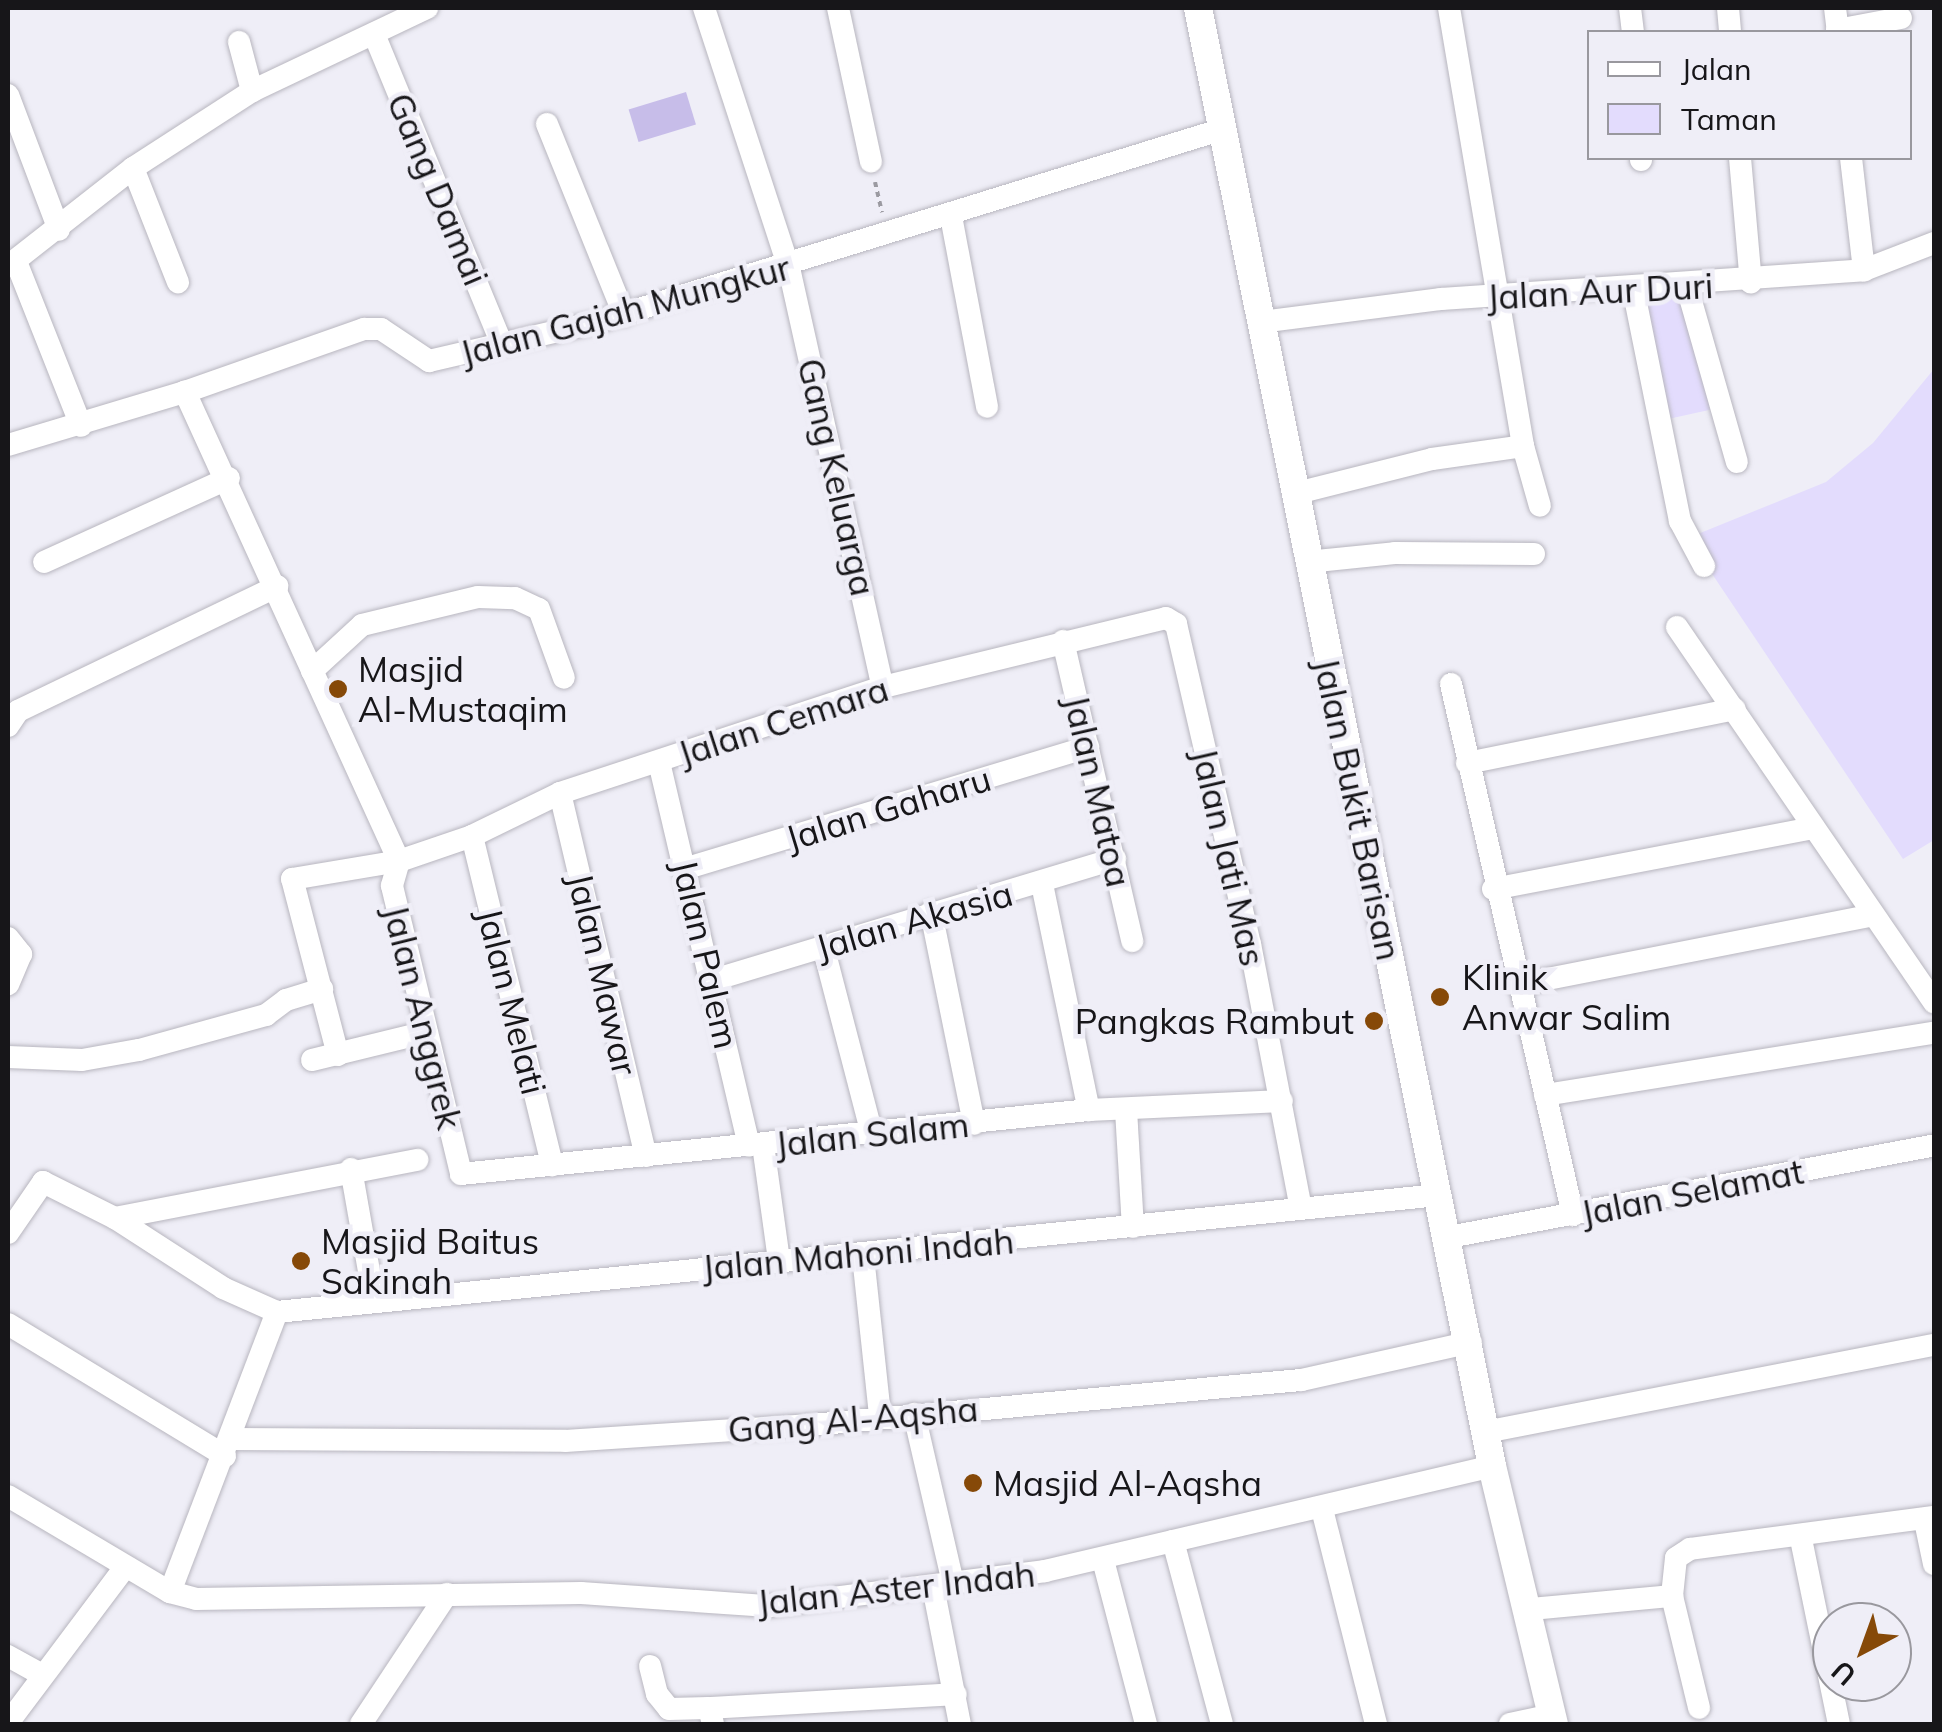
<!DOCTYPE html>
<style>
body{margin:0}
#map{position:relative;width:1942px;height:1732px;overflow:hidden;background:#efeef7;font-family:Mulish,sans-serif}
div>[style]{position:absolute}
.green>*{inset:0;background:#e3dcfd}
.water>*{inset:0;background:#c7bde9;transform-origin:0 0}
.path>*{height:4px;margin-top:-2px;transform-origin:0;background:repeating-linear-gradient(90deg,#9b9aa1 0 5px,transparent 0 10px)}
.roads{filter:drop-shadow(0 0 2px #b8b6bf) drop-shadow(0 0 2px #b8b6bf)}
.minor>*{height:22px;margin:-11px;padding:0 11px;transform-origin:11px;border-radius:11px;background:#fff}
.major>*{height:28px;margin:-14px;padding:0 14px;transform-origin:14px;border-radius:14px;background:#fff}
.dots>*{width:28px;height:28px;translate:-50% -50%;box-sizing:border-box;border:5px solid #efeef7;border-radius:50%}
span{translate:-50% -50%;white-space:nowrap;text-align:center;line-height:1.15;-webkit-text-stroke:9px #efeef7;paint-order:stroke}
.street-label{font-size:35px;color:#171619}
.poi-label{font-size:35px;color:#171619}
.left{translate:0 -50%;text-align:left}
.right{translate:-100% -50%;text-align:right}
.frame{position:absolute;inset:0;border:10px solid #171619;pointer-events:none}
.legend{position:absolute;left:1587px;top:30px;width:325px;height:130px;box-sizing:border-box;background:#efeef7;border:2px solid #99989e;margin:0;padding:12px 18px;list-style:none;font-size:30px;color:#171619}
.legend li{display:flex;align-items:center;gap:20px;height:50px}
.legend b{width:50px;border:2px solid #99989e}
.north{position:absolute;left:1812px;top:1602px;width:100px;height:100px;box-sizing:border-box;background:#efeef7;border:2px solid #99989e;border-radius:50%;rotate:221deg;font-size:28px;font-weight:700;line-height:40px;text-align:center;color:#171619}
.north::after{content:'';display:block;margin:auto;width:35px;height:45px;background:#864908;clip-path:polygon(50% 0,100% 100%,50% 72%,0 100%)}
</style>
<div id="map">
<div class="green">
<i style="clip-path:polygon(1687px 290px,1718px 408px,1659px 421px,1638px 298px)"></i>
<i style="clip-path:polygon(1934px 369px,1934px 840px,1903px 859px,1688px 538px,1826px 482px,1873px 443px)"></i>
</div>
<div class="water">
<i style="left:686px;top:92px;width:34px;height:60px;rotate:73deg"></i>
</div>
<div class="path">
<i style="left:875px;top:182px;width:31px;rotate:77deg"></i>
</div>
<div class="roads">
<div class="minor">
<i style="left:704px;top:8px;width:274px;rotate:71.9deg"></i>
<i style="left:789px;top:268px;width:429px;rotate:77.4deg"></i>
<i style="left:838px;top:8px;width:157px;rotate:77.9deg"></i>
<i style="left:1449px;top:8px;width:444px;rotate:80.4deg"></i>
<i style="left:1523px;top:446px;width:62px;rotate:74.2deg"></i>
<i style="left:1630px;top:8px;width:24px;rotate:83deg"></i>
<i style="left:1728px;top:8px;width:24px;rotate:85deg"></i>
<i style="left:1835px;top:8px;width:24px;rotate:83deg"></i>
<i style="left:1837px;top:30px;width:65px;rotate:-10.6deg"></i>
<i style="left:374px;top:34px;width:335px;rotate:67.6deg"></i>
<i style="left:239px;top:42px;width:51px;rotate:75.1deg"></i>
<i style="left:8px;top:95px;width:144px;rotate:69.3deg"></i>
<i style="left:547px;top:124px;width:206px;rotate:68deg"></i>
<i style="left:1740px;top:158px;width:125px;rotate:85deg"></i>
<i style="left:1851px;top:158px;width:113px;rotate:83.4deg"></i>
<i style="left:1641px;top:160px;width:2px;rotate:-90deg"></i>
<i style="left:133px;top:168px;width:123px;rotate:68.5deg"></i>
<i style="left:951px;top:216px;width:194px;rotate:79.3deg"></i>
<i style="left:17px;top:264px;width:174px;rotate:68.4deg"></i>
<i style="left:8px;top:266px;width:159px;rotate:-38.1deg"></i>
<i style="left:133px;top:168px;width:142px;rotate:-32.9deg"></i>
<i style="left:252px;top:91px;width:194px;rotate:-25.4deg"></i>
<i style="left:1687px;top:287px;width:182px;rotate:74.1deg"></i>
<i style="left:1633px;top:288px;width:238px;rotate:78.6deg"></i>
<i style="left:1680px;top:521px;width:51px;rotate:61.9deg"></i>
<i style="left:1261px;top:322px;width:181px;rotate:-7.3deg"></i>
<i style="left:1441px;top:299px;width:424px;rotate:-3.9deg"></i>
<i style="left:1864px;top:270px;width:75px;rotate:-21.1deg"></i>
<i style="left:8px;top:445px;width:185px;rotate:-16.7deg"></i>
<i style="left:1293px;top:494px;width:143px;rotate:-14.1deg"></i>
<i style="left:1432px;top:459px;width:92px;rotate:-8.1deg"></i>
<i style="left:44px;top:562px;width:203px;rotate:-24.4deg"></i>
<i style="left:1307px;top:562px;width:88px;rotate:-5.8deg"></i>
<i style="left:1395px;top:553px;width:139px;rotate:0.4deg"></i>
<i style="left:1677px;top:627px;width:455px;rotate:55.6deg"></i>
<i style="left:1063px;top:641px;width:308px;rotate:77deg"></i>
<i style="left:312px;top:671px;width:68px;rotate:-42.6deg"></i>
<i style="left:362px;top:625px;width:119px;rotate:-13.6deg"></i>
<i style="left:478px;top:597px;width:37px;rotate:2deg"></i>
<i style="left:515px;top:598px;width:26px;rotate:25deg"></i>
<i style="left:539px;top:609px;width:73px;rotate:70.1deg"></i>
<i style="left:1451px;top:684px;width:545px;rotate:77.06deg"></i>
<i style="left:8px;top:726px;width:18px;rotate:-56deg"></i>
<i style="left:18px;top:711px;width:288px;rotate:-25.7deg"></i>
<i style="left:659px;top:762px;width:394px;rotate:76.8deg"></i>
<i style="left:1467px;top:763px;width:273px;rotate:-11.4deg"></i>
<i style="left:560px;top:793px;width:373px;rotate:76.7deg"></i>
<i style="left:472px;top:836px;width:339px;rotate:76.3deg"></i>
<i style="left:399px;top:861px;width:516px;rotate:-114.53deg"></i>
<i style="left:185px;top:392px;width:190px;rotate:-19.4deg"></i>
<i style="left:364px;top:329px;width:17px"></i>
<i style="left:381px;top:329px;width:58px;rotate:33.7deg"></i>
<i style="left:429px;top:361px;width:172px;rotate:-13.1deg"></i>
<i style="left:597px;top:322px;width:652px;rotate:-17.13deg"></i>
<i style="left:399px;top:861px;width:26px;rotate:106deg"></i>
<i style="left:392px;top:886px;width:296px;rotate:76.5deg"></i>
<i style="left:461px;top:1174px;width:631px;rotate:-5.82deg"></i>
<i style="left:1089px;top:1110px;width:193px;rotate:-2.7deg"></i>
<i style="left:687px;top:868px;width:419px;rotate:-16.8deg"></i>
<i style="left:1042px;top:884px;width:231px;rotate:78.3deg"></i>
<i style="left:1493px;top:889px;width:325px;rotate:-10.8deg"></i>
<i style="left:931px;top:912px;width:216px;rotate:78.5deg"></i>
<i style="left:8px;top:938px;width:21px;rotate:51deg"></i>
<i style="left:21px;top:954px;width:33px;rotate:113deg"></i>
<i style="left:823px;top:946px;width:194px;rotate:75.4deg"></i>
<i style="left:713px;top:980px;width:420px;rotate:-16.8deg"></i>
<i style="left:1517px;top:985px;width:363px;rotate:-11.1deg"></i>
<i style="left:338px;top:1055px;width:182px;rotate:-104.6deg"></i>
<i style="left:292px;top:879px;width:109px;rotate:-9.5deg"></i>
<i style="left:399px;top:861px;width:77px;rotate:-18.9deg"></i>
<i style="left:472px;top:836px;width:98px;rotate:-26deg"></i>
<i style="left:560px;top:793px;width:340px;rotate:-18.2deg"></i>
<i style="left:883px;top:687px;width:291px;rotate:-13.7deg"></i>
<i style="left:1166px;top:618px;width:12px;rotate:31deg"></i>
<i style="left:1176px;top:624px;width:328px;rotate:77deg"></i>
<i style="left:1250px;top:944px;width:269px;rotate:79.1deg"></i>
<i style="left:8px;top:1057px;width:74px;rotate:2.3deg"></i>
<i style="left:82px;top:1060px;width:58px;rotate:-10deg"></i>
<i style="left:139px;top:1050px;width:132px;rotate:-15.4deg"></i>
<i style="left:266px;top:1015px;width:25px;rotate:-37deg"></i>
<i style="left:286px;top:1000px;width:38px;rotate:-17deg"></i>
<i style="left:312px;top:1060px;width:118px;rotate:-13.7deg"></i>
<i style="left:1545px;top:1095px;width:394px;rotate:-9.1deg"></i>
<i style="left:1126px;top:1110px;width:117px;rotate:86.6deg"></i>
<i style="left:763px;top:1145px;width:116px;rotate:82.1deg"></i>
<i style="left:351px;top:1169px;width:133px;rotate:80deg"></i>
<i style="left:115px;top:1218px;width:308px;rotate:-10.9deg"></i>
<i style="left:8px;top:1233px;width:62px;rotate:-55.5deg"></i>
<i style="left:43px;top:1182px;width:80px;rotate:26.6deg"></i>
<i style="left:115px;top:1218px;width:129px;rotate:32.9deg"></i>
<i style="left:223px;top:1288px;width:59px;rotate:24deg"></i>
<i style="left:1449px;top:1237px;width:494px;rotate:-10.7deg"></i>
<i style="left:863px;top:1256px;width:161px;rotate:83.9deg"></i>
<i style="left:277px;top:1312px;width:1168px;rotate:-5.75deg"></i>
<i style="left:8px;top:1324px;width:254px;rotate:31.3deg"></i>
<i style="left:914px;top:1414px;width:173px;rotate:77deg"></i>
<i style="left:1485px;top:1432px;width:457px;rotate:-11deg"></i>
<i style="left:230px;top:1439px;width:335px;rotate:0.3deg"></i>
<i style="left:565px;top:1441px;width:235px;rotate:-3.7deg"></i>
<i style="left:800px;top:1426px;width:503px;rotate:-5.25deg"></i>
<i style="left:1301px;top:1380px;width:174px;rotate:-12.6deg"></i>
<i style="left:8px;top:1496px;width:188px;rotate:30.7deg"></i>
<i style="left:170px;top:1592px;width:27px;rotate:15deg"></i>
<i style="left:196px;top:1599px;width:385px;rotate:-0.9deg"></i>
<i style="left:581px;top:1593px;width:188px;rotate:4deg"></i>
<i style="left:769px;top:1606px;width:278px;rotate:-7.2deg"></i>
<i style="left:1045px;top:1571px;width:459px;rotate:-13.2deg"></i>
<i style="left:1322px;top:1509px;width:222px;rotate:75.9deg"></i>
<i style="left:1925px;top:1521px;width:44px;rotate:78.2deg"></i>
<i style="left:1801px;top:1539px;width:189px;rotate:78.4deg"></i>
<i style="left:1173px;top:1541px;width:189px;rotate:75deg"></i>
<i style="left:1103px;top:1560px;width:170px;rotate:75.3deg"></i>
<i style="left:933px;top:1587px;width:140px;rotate:78.9deg"></i>
<i style="left:170px;top:1592px;width:300px;rotate:-69.1deg"></i>
<i style="left:1672px;top:1596px;width:115px;rotate:76.4deg"></i>
<i style="left:1531px;top:1609px;width:142px;rotate:-5.3deg"></i>
<i style="left:1672px;top:1596px;width:38px;rotate:-84deg"></i>
<i style="left:1676px;top:1558px;width:17px;rotate:-33deg"></i>
<i style="left:1690px;top:1549px;width:246px;rotate:-7.5deg"></i>
<i style="left:8px;top:1656px;width:39px;rotate:29deg"></i>
<i style="left:650px;top:1666px;width:29px;rotate:76deg"></i>
<i style="left:657px;top:1694px;width:19px;rotate:51deg"></i>
<i style="left:669px;top:1709px;width:40px;rotate:-1.4deg"></i>
<i style="left:8px;top:1723px;width:195px;rotate:-53.1deg"></i>
<i style="left:361px;top:1724px;width:156px;rotate:-56.5deg"></i>
<i style="left:713px;top:1724px;width:16px;rotate:-104deg"></i>
<i style="left:709px;top:1708px;width:247px;rotate:-3.2deg"></i>
<i style="left:1510px;top:1724px;width:43px;rotate:-12.1deg"></i>
</div>
<div class="major">
<i style="left:1198px;top:8px;width:1487px;rotate:78.6deg"></i>
<i style="left:1492px;top:1466px;width:265px;rotate:76.5deg"></i>
</div>
</div>
<div class="dots">
<i style="left:338px;top:689px;background:#864908"></i>
<i style="left:1440px;top:997px;background:#864908"></i>
<i style="left:1374px;top:1021px;background:#864908"></i>
<i style="left:301px;top:1261px;background:#864908"></i>
<i style="left:973px;top:1483px;background:#864908"></i>
</div>
<div class="street-label">
<span style="left:438px;top:189px;rotate:67deg">Gang Damai</span>
<span style="left:1600px;top:291px;rotate:-3deg">Jalan Aur Duri</span>
<span style="left:625px;top:310px;rotate:-15deg">Jalan Gajah Mungkur</span>
<span style="left:837px;top:477px;rotate:77deg">Gang Keluarga</span>
<span style="left:783px;top:721px;rotate:-18deg">Jalan Cemara</span>
<span style="left:1098px;top:791px;rotate:77deg">Jalan Matoa</span>
<span style="left:888px;top:808px;rotate:-17deg">Jalan Gaharu</span>
<span style="left:1358px;top:809px;rotate:78deg">Jalan Bukit Barisan</span>
<span style="left:1229px;top:857px;rotate:77deg">Jalan Jati Mas</span>
<span style="left:914px;top:920px;rotate:-16deg">Jalan Akasia</span>
<span style="left:706px;top:954px;rotate:77deg">Jalan Palem</span>
<span style="left:603px;top:974px;rotate:77deg">Jalan Mawar</span>
<span style="left:512px;top:1001px;rotate:76deg">Jalan Melati</span>
<span style="left:423px;top:1017px;rotate:76deg">Jalan Anggrek</span>
<span style="left:872px;top:1134px;rotate:-6deg">Jalan Salam</span>
<span style="left:1692px;top:1192px;rotate:-11deg">Jalan Selamat</span>
<span style="left:858px;top:1254px;rotate:-5deg">Jalan Mahoni Indah</span>
<span style="left:853px;top:1419px;rotate:-5deg">Gang Al-Aqsha</span>
<span style="left:896px;top:1588px;rotate:-6deg">Jalan Aster Indah</span>
</div>
<div class="poi-label">
<span class="left" style="left:358px;top:689px">Masjid<br>Al-Mustaqim</span>
<span class="left" style="left:1462px;top:997px">Klinik<br>Anwar Salim</span>
<span class="right" style="left:1354px;top:1021px">Pangkas Rambut</span>
<span class="left" style="left:321px;top:1261px">Masjid Baitus<br>Sakinah</span>
<span class="left" style="left:993px;top:1483px">Masjid Al-Aqsha</span>
</div>
<div class="frame"></div>
<ul class="legend">
<li><b style="height:12px;background:#fff"></b>Jalan</li>
<li><b style="height:28px;background:#e3dcfd"></b>Taman</li>
</ul>
<div class="north">U</div>
</div>
